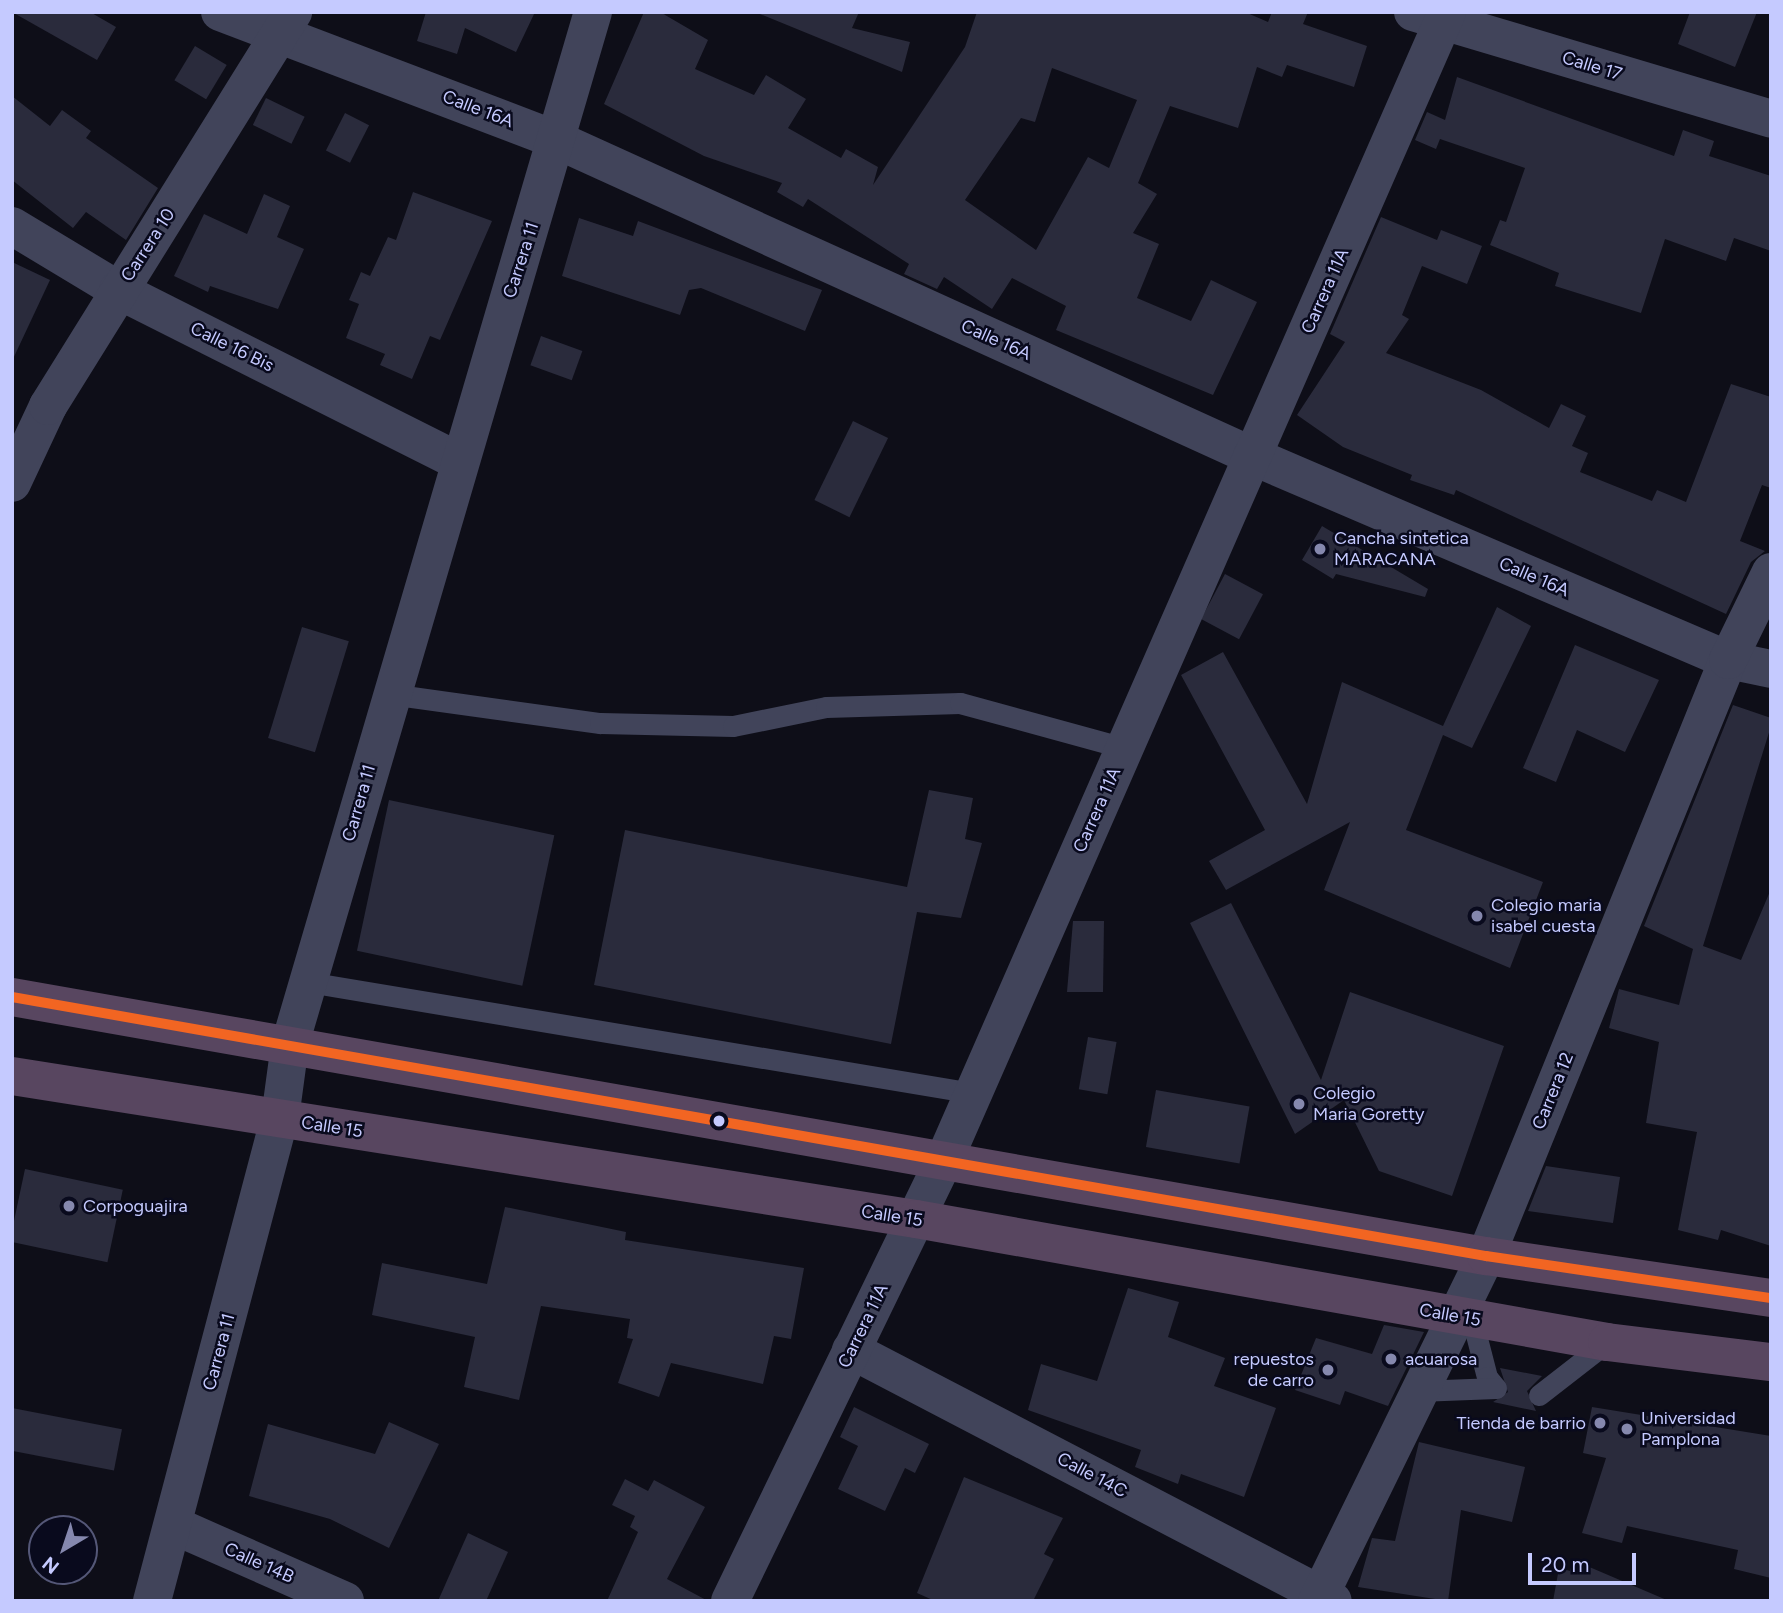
<!DOCTYPE html>
<style>
body{margin:0}
#map{position:relative;width:1783px;height:1613px;overflow:hidden;background:#0e0e18;font-family:Figtree,sans-serif}
div>[style]{position:absolute}
.building>*{inset:0;background:#2a2b3c;transform-origin:0 0}
.lane>*{height:21px;margin:-10.5px;padding:0 10.5px;transform-origin:10.5px;border-radius:10.5px;background:#41445a}
.street>*{height:38px;margin:-19px;padding:0 19px;transform-origin:19px;border-radius:19px;background:#41445a}
.highway>*{height:38px;margin:-19px;padding:0 19px;transform-origin:19px;border-radius:19px;background:#584660}
.bus-1>*{height:10px;margin:-5px;padding:0 5px;transform-origin:5px;border-radius:5px;background:#f26522}
.dots>*{width:19px;height:19px;translate:-50% -50%;box-sizing:border-box;border:4px solid #090a1d;border-radius:50%}
span{translate:-50% -50%;white-space:nowrap;text-align:center;line-height:1.15;-webkit-text-stroke:5px #090a1d;paint-order:stroke}
.street-label{font-size:18px;color:#c5caff}
.poi-label{font-size:18px;color:#c5caff}
.left{translate:0 -50%;text-align:left}
.right{translate:-100% -50%;text-align:right}
.frame{position:absolute;inset:0;border:14px solid #c5caff;pointer-events:none}
.north{position:absolute;left:28px;top:1515px;width:70px;height:70px;box-sizing:border-box;background:#090a1d;border:2px solid #545777;border-radius:50%;rotate:219deg;font-size:19px;font-weight:700;line-height:28px;text-align:center;color:#c5caff}
.north::after{content:'';display:block;margin:auto;width:24px;height:32px;background:#8588ae;clip-path:polygon(50% 0,100% 100%,50% 72%,0 100%)}
.scale{position:absolute;left:1528px;top:1553px;width:108px;height:32px;box-sizing:border-box;border:4px solid #c5caff;border-top:0;padding-left:9px;font-size:21px;line-height:24px;white-space:nowrap;color:#c5caff;-webkit-text-stroke:5px #090a1d;paint-order:stroke}
</style>
<div id="map">
<div class="building">
<i style="clip-path:polygon(12px 12px,90px 12px,116px 27px,97px 60px)"></i>
<i style="clip-path:polygon(426px 12px,535px 12px,516px 52px,465px 28px,457px 54px,417px 41px)"></i>
<i style="clip-path:polygon(evenodd,644px 12px,660px 12px,708px 40px,695px 69px,754px 95px,766px 75px,806px 99px,788px 128px,841px 158px,846px 149px,878px 167px,873px 185px,965px 47px,977px 12px,1245px 12px,1268px 22px,1272px 12px,1308px 12px,1303px 24px,1367px 46px,1354px 87px,1287px 65px,1282px 77px,1257px 67px,1238px 128px,1170px 106px,1138px 183px,1157px 194px,1133px 233px,1159px 244px,1137px 298px,1191px 321px,1211px 280px,1257px 302px,1213px 395px,1056px 330px,1066px 306px,1012px 278px,992px 309px,944px 277px,937px 289px,904px 274px,909px 264px,808px 199px,803px 207px,777px 192px,782px 183px,704px 156px,604px 104px,644px 12px,1052px 68px,1137px 100px,1109px 168px,1088px 157px,1036px 250px,965px 200px,1021px 118px,1035px 122px,1052px 68px)"></i>
<i style="clip-path:polygon(755px 12px,859px 12px,852px 28px,910px 42px,902px 72px)"></i>
<i style="clip-path:polygon(1690px 12px,1757px 12px,1735px 67px,1678px 44px)"></i>
<i style="left:195px;top:46px;width:37px;height:40px;rotate:31deg"></i>
<i style="clip-path:polygon(1457px 77px,1674px 156px,1683px 130px,1714px 141px,1709px 156px,1771px 176px,1771px 251px,1734px 238px,1726px 261px,1665px 239px,1641px 313px,1555px 286px,1559px 273px,1490px 245px,1500px 220px,1506px 222px,1525px 168px,1440px 139px,1436px 149px,1415px 140px,1427px 112px,1445px 120px)"></i>
<i style="clip-path:polygon(12px 96px,50px 126px,62px 110px,91px 131px,86px 138px,158px 188px,126px 240px,86px 212px,73px 228px,12px 180px)"></i>
<i style="left:266px;top:98px;width:43px;height:30px;rotate:26deg"></i>
<i style="left:345px;top:113px;width:27px;height:42px;rotate:27deg"></i>
<i style="clip-path:polygon(413px 192px,492px 221px,440px 340px,430px 336px,412px 379px,380px 365px,385px 354px,346px 338px,359px 304px,349px 300px,361px 272px,370px 276px,388px 237px,396px 240px)"></i>
<i style="clip-path:polygon(264px 194px,290px 206px,277px 237px,304px 249px,278px 309px,210px 286px,208px 292px,174px 276px,204px 214px,247px 234px)"></i>
<i style="clip-path:polygon(1381px 217px,1437px 240px,1441px 230px,1482px 246px,1467px 284px,1422px 266px,1402px 315px,1409px 319px,1386px 353px,1481px 390px,1549px 428px,1561px 404px,1586px 416px,1572px 446px,1588px 453px,1580px 472px,1652px 501px,1657px 490px,1686px 502px,1731px 384px,1771px 397px,1771px 488px,1762px 485px,1740px 541px,1765px 551px,1751px 562px,1726px 614px,1456px 490px,1454px 495px,1410px 480px,1412px 475px,1343px 447px,1297px 415px,1345px 342px,1330px 334px)"></i>
<i style="clip-path:polygon(579px 218px,633px 236px,638px 221px,822px 290px,805px 331px,701px 288px,689px 290px,680px 315px,562px 276px)"></i>
<i style="clip-path:polygon(12px 262px,50px 280px,12px 361px)"></i>
<i style="left:541px;top:336px;width:44px;height:31px;rotate:20deg"></i>
<i style="left:853px;top:421px;width:39px;height:88px;rotate:26deg"></i>
<i style="clip-path:polygon(1322px 526px,1428px 589px,1425px 597px,1336px 574px,1333px 579px,1302px 560px)"></i>
<i style="left:1225px;top:574px;width:43px;height:51px;rotate:28deg"></i>
<i style="clip-path:polygon(1497px 607px,1531px 626px,1472px 748px,1443px 735px,1406px 830px,1543px 882px,1510px 968px,1324px 890px,1350px 822px,1226px 890px,1209px 861px,1265px 830px,1181px 675px,1223px 652px,1307px 804px,1342px 682px,1443px 726px)"></i>
<i style="left:302px;top:627px;width:49px;height:116px;rotate:17deg"></i>
<i style="clip-path:polygon(1575px 645px,1659px 680px,1625px 752px,1577px 730px,1556px 782px,1523px 768px)"></i>
<i style="clip-path:polygon(1733px 705px,1771px 718px,1771px 726px,1703px 946px,1741px 960px,1771px 889px,1771px 1246px,1721px 1230px,1718px 1240px,1678px 1230px,1697px 1132px,1646px 1123px,1659px 1042px,1609px 1028px,1619px 989px,1679px 1005px,1693px 949px,1644px 926px)"></i>
<i style="clip-path:polygon(929px 790px,973px 798px,965px 839px,982px 843px,961px 918px,917px 912px,891px 1044px,594px 985px,625px 830px,907px 887px)"></i>
<i style="left:389px;top:800px;width:169px;height:154px;rotate:12deg"></i>
<i style="clip-path:polygon(1231px 903px,1321px 1080px,1350px 992px,1504px 1046px,1452px 1196px,1379px 1171px,1344px 1100px,1295px 1134px,1190px 923px)"></i>
<i style="clip-path:polygon(1073px 921px,1104px 921px,1103px 992px,1067px 992px)"></i>
<i style="left:1088px;top:1037px;width:29px;height:53px;rotate:10deg"></i>
<i style="left:1156px;top:1090px;width:95px;height:58px;rotate:10deg"></i>
<i style="clip-path:polygon(1546px 1166px,1620px 1177px,1613px 1223px,1528px 1211px)"></i>
<i style="left:25px;top:1169px;width:100px;height:74px;rotate:12deg"></i>
<i style="clip-path:polygon(505px 1207px,626px 1232px,625px 1240px,804px 1268px,791px 1339px,774px 1336px,763px 1384px,671px 1363px,659px 1397px,618px 1383px,633px 1339px,627px 1338px,630px 1319px,541px 1306px,519px 1400px,464px 1387px,475px 1337px,372px 1315px,382px 1263px,487px 1284px)"></i>
<i style="clip-path:polygon(1128px 1288px,1179px 1302px,1168px 1337px,1225px 1358px,1214px 1386px,1276px 1408px,1244px 1497px,1181px 1474px,1178px 1484px,1135px 1467px,1141px 1450px,1028px 1410px,1041px 1364px,1097px 1381px)"></i>
<i style="clip-path:polygon(1384px 1325px,1424px 1332px,1388px 1406px,1345px 1391px,1340px 1405px,1295px 1390px,1316px 1338px,1372px 1354px)"></i>
<i style="clip-path:polygon(1500px 1368px,1542px 1376px,1527px 1391px,1536px 1411px,1493px 1402px,1508px 1392px)"></i>
<i style="clip-path:polygon(854px 1407px,929px 1444px,915px 1473px,905px 1468px,885px 1511px,838px 1489px,858px 1446px,840px 1437px)"></i>
<i style="clip-path:polygon(1592px 1407px,1771px 1436px,1771px 1578px,1734px 1569px,1738px 1550px,1627px 1526px,1622px 1543px,1582px 1533px,1606px 1458px,1583px 1453px)"></i>
<i style="left:12px;top:1408px;width:112px;height:42px;rotate:11deg"></i>
<i style="clip-path:polygon(389px 1422px,439px 1444px,389px 1548px,330px 1519px,249px 1496px,268px 1424px,375px 1454px)"></i>
<i style="clip-path:polygon(1419px 1442px,1525px 1467px,1512px 1522px,1461px 1510px,1448px 1601px,1358px 1587px,1372px 1538px,1395px 1541px)"></i>
<i style="clip-path:polygon(964px 1477px,1063px 1518px,1044px 1554px,1054px 1559px,1033px 1601px,935px 1601px,917px 1593px)"></i>
<i style="clip-path:polygon(625px 1479px,648px 1491px,654px 1480px,705px 1507px,667px 1579px,708px 1601px,607px 1601px,638px 1532px,630px 1527px,635px 1516px,612px 1505px)"></i>
<i style="clip-path:polygon(468px 1533px,508px 1552px,486px 1601px,438px 1601px)"></i>
<i style="clip-path:polygon(1573px 1560px,1669px 1601px,1553px 1601px,1559px 1568px,1570px 1571px)"></i>
</div>
<div class="lane">
<i style="left:390px;top:694px;width:212px;rotate:7.9deg"></i>
<i style="left:600px;top:723px;width:133px;rotate:1.3deg"></i>
<i style="left:733px;top:726px;width:95px;rotate:-11.5deg"></i>
<i style="left:826px;top:707px;width:134px;rotate:-1.7deg"></i>
<i style="left:960px;top:703px;width:170px;rotate:15.3deg"></i>
<i style="left:308px;top:982px;width:674px;rotate:9.48deg"></i>
<i style="left:1472px;top:1319px;width:60px;rotate:75.5deg"></i>
<i style="left:1487px;top:1377px;width:14px;rotate:51deg"></i>
<i style="left:1418px;top:1391px;width:78px;rotate:-2.2deg"></i>
<i style="left:1539px;top:1395px;width:86px;rotate:-37.9deg"></i>
</div>
<div class="street">
<i style="left:220px;top:12px;width:363px;rotate:20.8deg"></i>
<i style="left:559px;top:141px;width:761px;rotate:24.44deg"></i>
<i style="left:1252px;top:456px;width:518px;rotate:23.2deg"></i>
<i style="left:1728px;top:660px;width:44px;rotate:11.8deg"></i>
<i style="left:1413px;top:12px;width:374px;rotate:16.6deg"></i>
<i style="left:12px;top:226px;width:124px;rotate:31.1deg"></i>
<i style="left:118px;top:290px;width:378px;rotate:26.7deg"></i>
<i style="left:12px;top:483px;width:85px;rotate:-64.9deg"></i>
<i style="left:48px;top:406px;width:464px;rotate:-58.1deg"></i>
<i style="left:851px;top:1350px;width:543px;rotate:27.51deg"></i>
<i style="left:173px;top:1525px;width:188px;rotate:23.8deg"></i>
<i style="left:152px;top:1601px;width:500px;rotate:-75.2deg"></i>
<i style="left:280px;top:1118px;width:75px;rotate:-82.3deg"></i>
<i style="left:290px;top:1044px;width:1076px;rotate:-73.64deg"></i>
<i style="left:730px;top:1601px;width:492px;rotate:-64.1deg"></i>
<i style="left:945px;top:1158px;width:1251px;rotate:-66.34deg"></i>
<i style="left:1317px;top:1601px;width:384px;rotate:-63.9deg"></i>
<i style="left:1486px;top:1256px;width:643px;rotate:-67.9deg"></i>
<i style="left:1728px;top:660px;width:98px;rotate:-64deg"></i>
</div>
<div class="highway">
<i style="left:12px;top:997px;width:1497px;rotate:9.97deg"></i>
<i style="left:1486px;top:1256px;width:288px;rotate:8.4deg"></i>
<i style="left:12px;top:1076px;width:915px;rotate:8.99deg"></i>
<i style="left:916px;top:1219px;width:702px;rotate:10.09deg"></i>
<i style="left:1607px;top:1342px;width:165px;rotate:7deg"></i>
</div>
<div class="bus-1">
<i style="left:12px;top:997px;width:1497px;rotate:9.97deg"></i>
<i style="left:1486px;top:1256px;width:288px;rotate:8.4deg"></i>
</div>
<div class="dots">
<i style="left:1320px;top:549px;background:#8588ae"></i>
<i style="left:1477px;top:916px;background:#8588ae"></i>
<i style="left:1299px;top:1104px;background:#8588ae"></i>
<i style="left:719px;top:1121px;background:#c5caff"></i>
<i style="left:69px;top:1206px;background:#8588ae"></i>
<i style="left:1391px;top:1359px;background:#8588ae"></i>
<i style="left:1328px;top:1370px;background:#8588ae"></i>
<i style="left:1600px;top:1423px;background:#8588ae"></i>
<i style="left:1627px;top:1429px;background:#8588ae"></i>
</div>
<div class="street-label">
<span style="left:1592px;top:66px;rotate:17deg">Calle 17</span>
<span style="left:478px;top:109px;rotate:21deg">Calle 16A</span>
<span style="left:148px;top:245px;rotate:-57deg">Carrera 10</span>
<span style="left:521px;top:260px;rotate:-72deg">Carrera 11</span>
<span style="left:1325px;top:291px;rotate:-66deg">Carrera 11A</span>
<span style="left:996px;top:340px;rotate:24deg">Calle 16A</span>
<span style="left:232px;top:347px;rotate:26deg">Calle 16 Bis</span>
<span style="left:1534px;top:577px;rotate:23deg">Calle 16A</span>
<span style="left:359px;top:803px;rotate:-74deg">Carrera 11</span>
<span style="left:1097px;top:810px;rotate:-66deg">Carrera 11A</span>
<span style="left:1553px;top:1091px;rotate:-68deg">Carrera 12</span>
<span style="left:332px;top:1127px;rotate:9deg">Calle 15</span>
<span style="left:892px;top:1216px;rotate:9deg">Calle 15</span>
<span style="left:1450px;top:1315px;rotate:10deg">Calle 15</span>
<span style="left:863px;top:1326px;rotate:-64deg">Carrera 11A</span>
<span style="left:219px;top:1352px;rotate:-75deg">Carrera 11</span>
<span style="left:1092px;top:1475px;rotate:28deg">Calle 14C</span>
<span style="left:259px;top:1563px;rotate:24deg">Calle 14B</span>
</div>
<div class="poi-label">
<span class="left" style="left:1334px;top:549px">Cancha sintetica<br>MARACANA</span>
<span class="left" style="left:1491px;top:916px">Colegio maria<br>isabel cuesta</span>
<span class="left" style="left:1313px;top:1104px">Colegio<br>Maria Goretty</span>
<span class="left" style="left:83px;top:1206px">Corpoguajira</span>
<span class="left" style="left:1405px;top:1359px">acuarosa</span>
<span class="right" style="left:1314px;top:1370px">repuestos<br>de carro</span>
<span class="left" style="left:1641px;top:1429px">Universidad<br>Pamplona</span>
<span class="right" style="left:1586px;top:1423px">Tienda de barrio</span>
</div>
<div class="frame"></div>
<div class="north">N</div>
<div class="scale">20 m</div>
</div>
